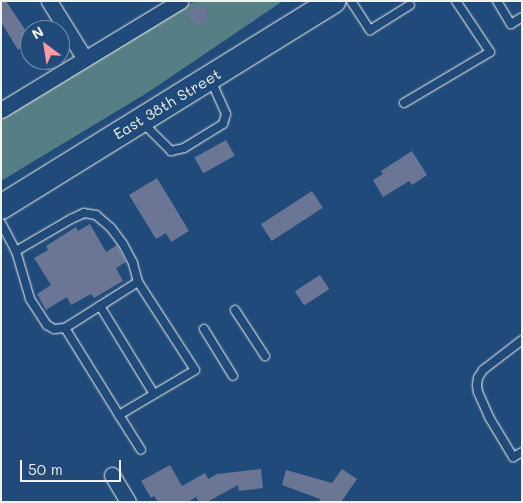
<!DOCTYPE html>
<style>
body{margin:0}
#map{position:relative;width:523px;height:503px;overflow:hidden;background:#1f4a7a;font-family:Mali,sans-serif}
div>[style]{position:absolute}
.green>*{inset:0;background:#557e85}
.building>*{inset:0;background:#6b7695;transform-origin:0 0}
.roads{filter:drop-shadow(0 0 1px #f4f1e8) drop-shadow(0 0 1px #f4f1e8)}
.lane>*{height:8px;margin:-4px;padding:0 4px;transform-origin:4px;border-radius:4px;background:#1f4a7a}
.street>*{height:15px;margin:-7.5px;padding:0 7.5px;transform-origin:7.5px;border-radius:7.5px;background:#1f4a7a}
.primary>*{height:24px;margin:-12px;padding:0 12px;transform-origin:12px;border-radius:12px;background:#1f4a7a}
span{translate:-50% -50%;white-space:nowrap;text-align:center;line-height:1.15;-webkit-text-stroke:4px #1f4a7a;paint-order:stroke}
.street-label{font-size:15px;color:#f4f1e8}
.frame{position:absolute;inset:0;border:2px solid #f4f1e8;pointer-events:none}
.north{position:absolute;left:20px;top:20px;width:50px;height:50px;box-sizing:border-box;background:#1f4a7a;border:1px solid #748da6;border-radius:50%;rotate:329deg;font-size:14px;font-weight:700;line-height:20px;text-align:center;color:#f4f1e8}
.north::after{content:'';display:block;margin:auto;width:18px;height:22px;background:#ff9aa2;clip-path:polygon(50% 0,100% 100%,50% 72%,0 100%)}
.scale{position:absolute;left:20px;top:460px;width:101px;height:22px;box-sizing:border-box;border:2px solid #f4f1e8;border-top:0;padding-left:6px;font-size:15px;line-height:18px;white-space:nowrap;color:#f4f1e8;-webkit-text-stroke:4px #1f4a7a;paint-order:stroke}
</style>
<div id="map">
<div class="green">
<i style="clip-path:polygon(195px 1px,283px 1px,147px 93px,1px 181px,1px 120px)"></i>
</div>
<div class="building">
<i style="clip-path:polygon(1px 1px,6px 1px,26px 31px,30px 29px,30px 43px,18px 50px,1px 22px)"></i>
<i style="clip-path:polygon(198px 5px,207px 10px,207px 20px,198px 26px,190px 20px,190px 10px)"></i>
<i style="left:226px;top:140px;width:18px;height:36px;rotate:61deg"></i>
<i style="clip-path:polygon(412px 151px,427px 175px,412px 185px,409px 181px,383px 197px,373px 180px,383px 174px,381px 171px)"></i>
<i style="clip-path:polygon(157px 178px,189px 231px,171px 242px,166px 233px,156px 239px,129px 195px)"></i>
<i style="left:312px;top:191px;width:20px;height:61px;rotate:57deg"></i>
<i style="clip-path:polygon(90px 224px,106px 252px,117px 245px,118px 247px,126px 262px,116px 268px,123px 281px,94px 298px,91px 294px,71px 305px,67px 297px,46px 310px,37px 294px,51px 285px,34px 258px,48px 250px,46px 246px,76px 227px,78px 231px)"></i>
<i style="left:320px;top:275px;width:17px;height:30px;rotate:57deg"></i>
<i style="clip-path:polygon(170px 465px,182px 486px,205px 473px,208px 479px,217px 474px,261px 469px,263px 488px,239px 491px,238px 485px,207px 502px,199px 502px,196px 497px,188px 502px,158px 502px,154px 496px,151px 498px,141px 481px)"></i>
<i style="clip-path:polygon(342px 469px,357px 479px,341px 502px,319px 502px,320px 499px,282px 485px,286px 470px,332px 483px)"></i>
</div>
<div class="roads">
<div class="lane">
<i style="left:351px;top:1px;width:35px;rotate:57deg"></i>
<i style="left:370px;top:30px;width:47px;rotate:-32deg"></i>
<i style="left:497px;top:1px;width:27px;rotate:59deg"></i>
<i style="left:511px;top:24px;width:13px;rotate:-32deg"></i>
<i style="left:404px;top:103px;width:100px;rotate:-30.7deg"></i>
<i style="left:490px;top:52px;width:61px;rotate:-123.7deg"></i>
<i style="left:143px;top:123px;width:40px;rotate:45deg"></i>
<i style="left:171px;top:151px;width:13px;rotate:-13deg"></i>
<i style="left:184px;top:148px;width:46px;rotate:-31.6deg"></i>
<i style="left:223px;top:124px;width:10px;rotate:-73deg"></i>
<i style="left:226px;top:114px;width:36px;rotate:-114deg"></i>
<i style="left:1px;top:223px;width:32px;rotate:62deg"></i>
<i style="left:16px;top:251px;width:50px;rotate:73.7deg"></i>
<i style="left:30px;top:299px;width:31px;rotate:57deg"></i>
<i style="left:47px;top:325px;width:8px;rotate:30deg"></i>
<i style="left:54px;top:329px;width:11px;rotate:-5deg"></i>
<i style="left:65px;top:328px;width:102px;rotate:58.2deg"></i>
<i style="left:119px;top:415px;width:88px;rotate:-30.6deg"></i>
<i style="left:195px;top:370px;width:105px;rotate:-122.9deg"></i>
<i style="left:138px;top:282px;width:20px;rotate:-105deg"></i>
<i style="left:133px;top:263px;width:21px;rotate:-118deg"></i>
<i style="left:123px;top:244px;width:20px;rotate:-127deg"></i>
<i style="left:111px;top:228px;width:20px;rotate:-139deg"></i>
<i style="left:96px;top:215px;width:12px;rotate:-171deg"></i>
<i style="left:84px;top:213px;width:14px;rotate:155deg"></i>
<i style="left:71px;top:219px;width:64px;rotate:149.8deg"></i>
<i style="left:100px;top:306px;width:45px;rotate:-32.3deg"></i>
<i style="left:235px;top:310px;width:55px;rotate:56.9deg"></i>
<i style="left:65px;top:328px;width:41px;rotate:-32.2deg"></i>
<i style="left:100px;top:306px;width:103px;rotate:58.5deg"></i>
<i style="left:204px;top:329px;width:55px;rotate:58.3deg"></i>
<i style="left:522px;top:340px;width:49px;rotate:142.4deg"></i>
<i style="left:483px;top:370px;width:9px;rotate:122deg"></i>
<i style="left:478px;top:378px;width:7px;rotate:98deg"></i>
<i style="left:477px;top:385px;width:7px;rotate:82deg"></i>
<i style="left:478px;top:392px;width:27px;rotate:66deg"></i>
<i style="left:489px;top:417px;width:47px;rotate:59deg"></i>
<i style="left:513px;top:457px;width:10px;rotate:-29deg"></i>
<i style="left:119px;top:415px;width:41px;rotate:57.8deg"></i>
</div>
<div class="street">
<i style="left:49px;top:1px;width:68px;rotate:58.2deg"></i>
<i style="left:1px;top:110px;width:210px;rotate:-31.3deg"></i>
<i style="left:112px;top:475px;width:31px;rotate:59deg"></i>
</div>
<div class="primary">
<i style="left:1px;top:207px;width:391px;rotate:-31.8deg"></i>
</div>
</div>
<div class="street-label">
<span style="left:167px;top:104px;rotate:-31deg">East 38th Street</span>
</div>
<div class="frame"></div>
<div class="north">N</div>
<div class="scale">50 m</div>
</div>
